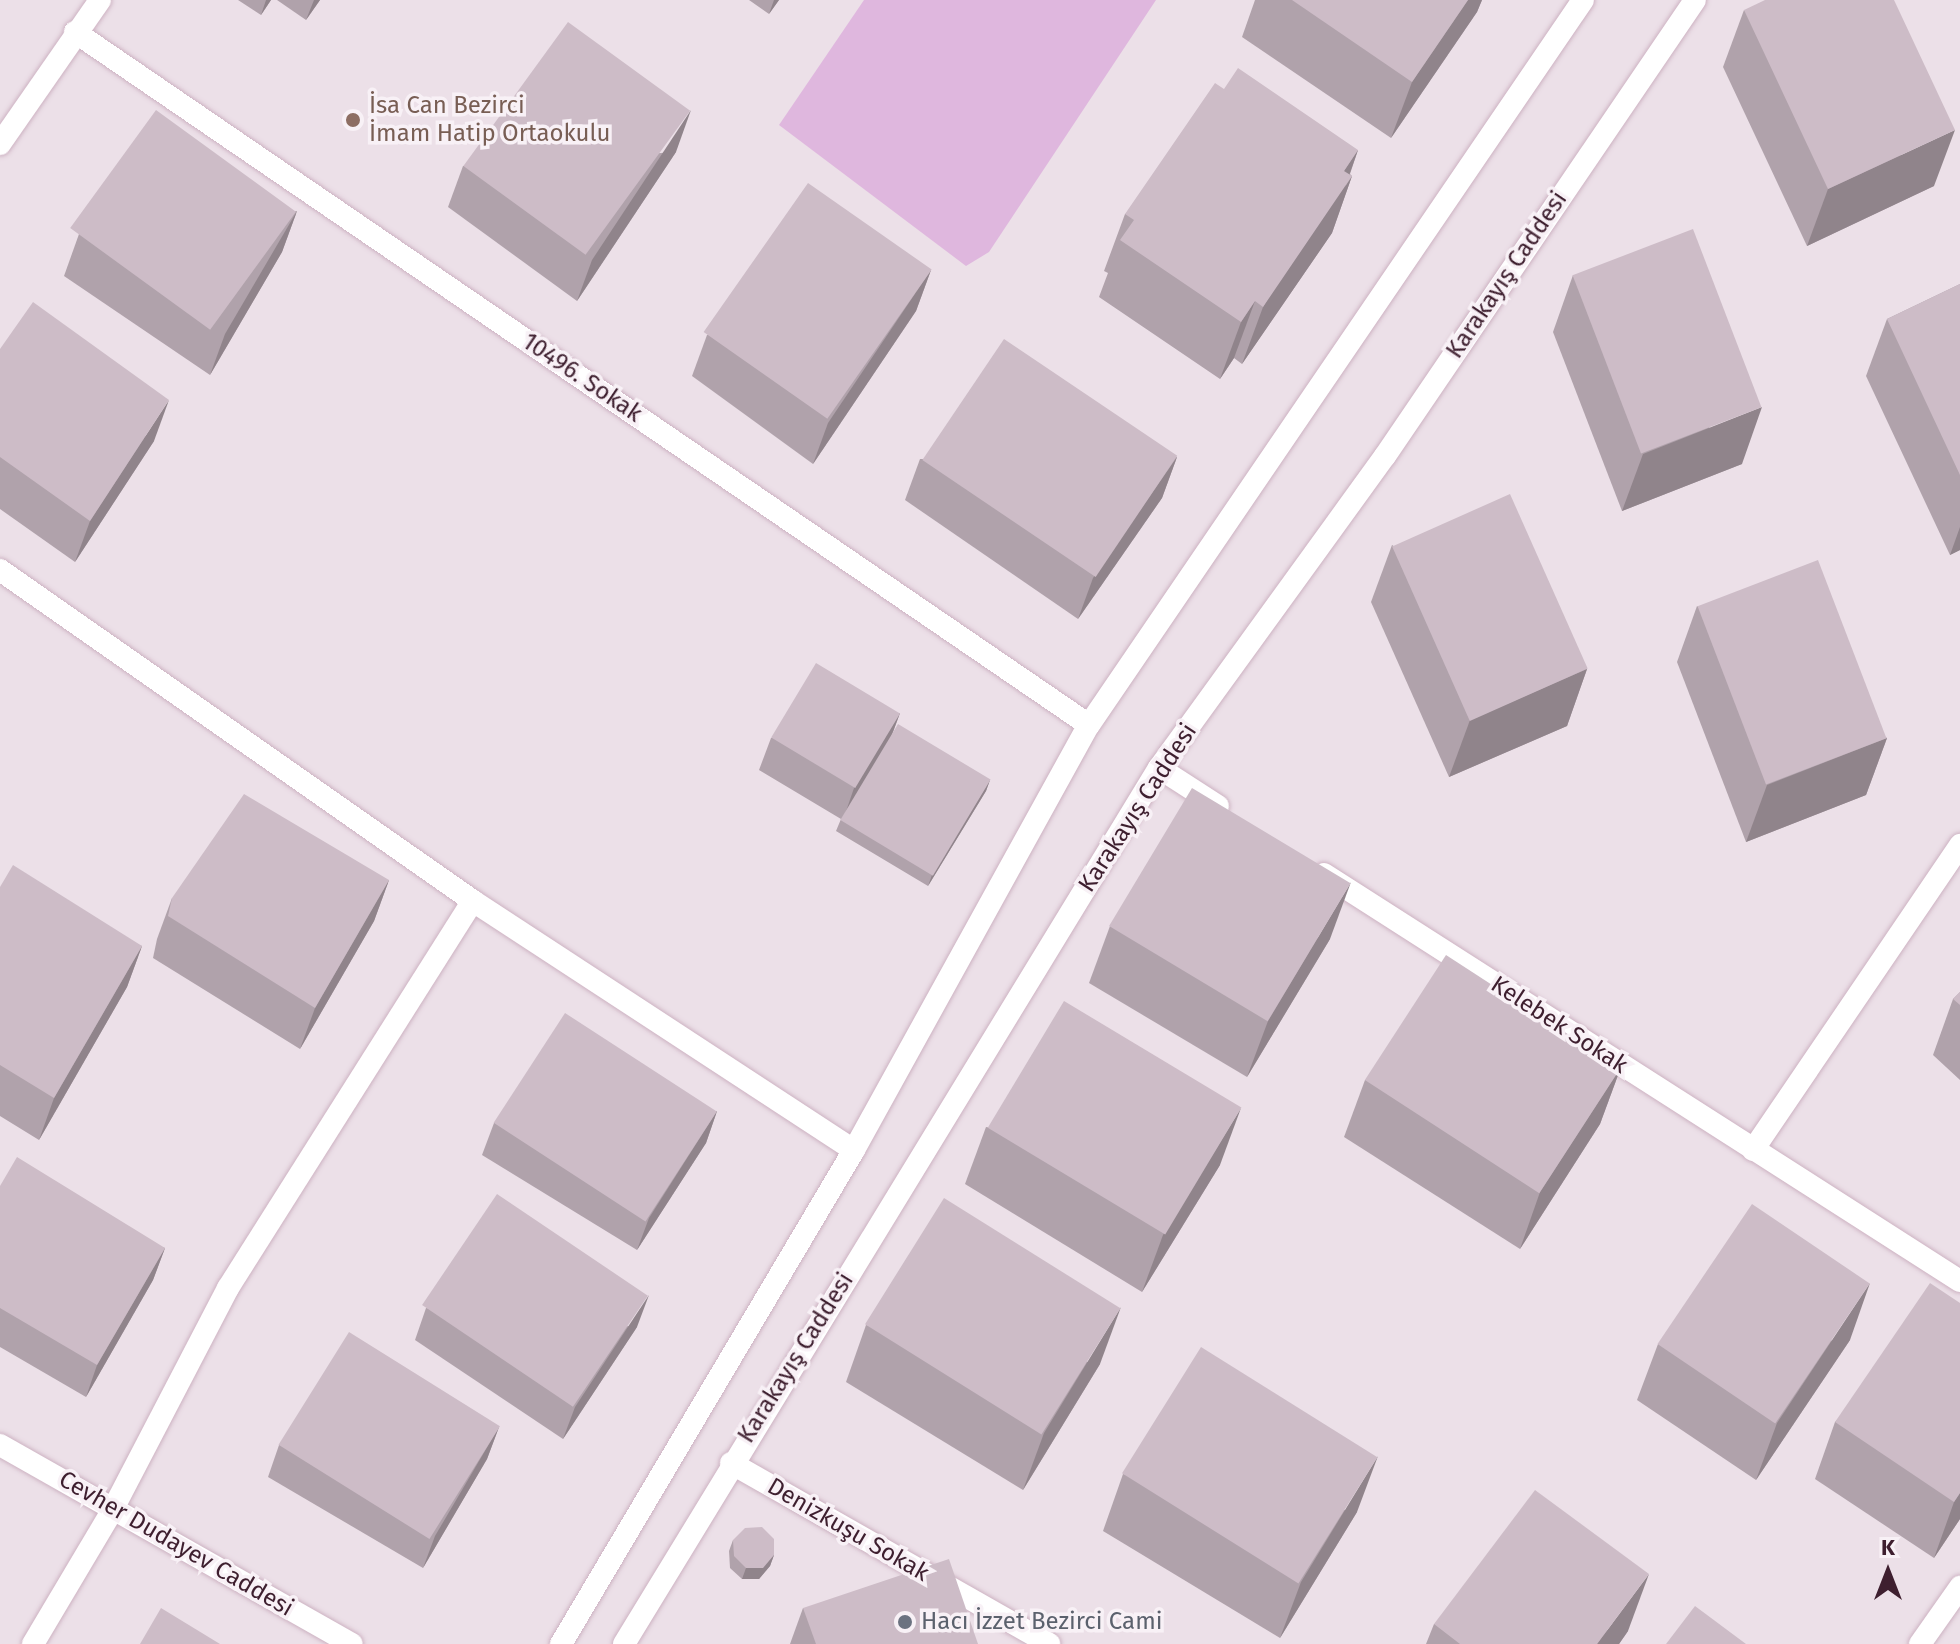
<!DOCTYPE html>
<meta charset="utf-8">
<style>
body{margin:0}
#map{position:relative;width:1960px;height:1644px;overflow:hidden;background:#ece0e8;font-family:"Fira Sans",sans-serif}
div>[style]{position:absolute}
.green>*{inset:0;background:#dfb7de}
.roads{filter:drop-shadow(0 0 2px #cdb2c2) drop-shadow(0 0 2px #cdb2c2)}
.minor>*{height:22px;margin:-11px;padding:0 11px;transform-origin:11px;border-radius:11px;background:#fff}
.tertiary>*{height:22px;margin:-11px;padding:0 11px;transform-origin:11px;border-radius:11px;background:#fff}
.secondary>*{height:22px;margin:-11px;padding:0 11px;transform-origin:11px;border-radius:11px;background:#fff}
.wall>*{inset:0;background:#b0a2ab}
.shaded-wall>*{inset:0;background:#90848b}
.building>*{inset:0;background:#cdbcc7;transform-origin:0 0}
.dots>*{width:22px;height:22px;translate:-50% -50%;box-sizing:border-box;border:4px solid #f8f1f6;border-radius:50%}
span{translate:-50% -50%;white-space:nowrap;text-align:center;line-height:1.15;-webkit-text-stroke:7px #f8f1f6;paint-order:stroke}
.education-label{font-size:24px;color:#785e54}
.left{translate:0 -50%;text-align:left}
.street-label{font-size:24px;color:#3e1f2f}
.worship-label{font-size:24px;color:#5b616d}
.north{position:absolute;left:1848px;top:1532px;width:80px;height:80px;-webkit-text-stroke:6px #f8f1f6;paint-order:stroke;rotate:0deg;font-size:22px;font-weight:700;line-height:32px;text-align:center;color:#3e1f2f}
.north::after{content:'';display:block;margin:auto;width:28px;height:36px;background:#3e1f2f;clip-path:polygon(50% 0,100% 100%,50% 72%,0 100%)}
</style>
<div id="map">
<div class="green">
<i style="clip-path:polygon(864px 0,1156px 0,989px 252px,966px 266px,779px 125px)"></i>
</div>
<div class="roads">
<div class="minor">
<i style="left:75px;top:32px;width:1228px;rotate:34.35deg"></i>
<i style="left:0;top:144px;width:175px;rotate:-55.2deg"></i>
<i style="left:0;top:570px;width:577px;rotate:34.98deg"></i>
<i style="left:473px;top:901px;width:455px;rotate:33.2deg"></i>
<i style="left:1159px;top:768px;width:70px;rotate:32.8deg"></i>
<i style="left:1324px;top:874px;width:755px;rotate:32.62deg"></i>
<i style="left:1753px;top:1150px;width:369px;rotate:-55.8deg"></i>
<i style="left:731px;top:1463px;width:366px;rotate:29.6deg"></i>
<i style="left:33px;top:1644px;width:157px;rotate:-59.3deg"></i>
<i style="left:113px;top:1509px;width:249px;rotate:-62.5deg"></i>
<i style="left:228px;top:1288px;width:458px;rotate:-57.7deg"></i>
<i style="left:1920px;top:1644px;width:70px;rotate:-54.9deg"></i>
</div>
<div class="tertiary">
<i style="left:0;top:1445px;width:404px;rotate:29.5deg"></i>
</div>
<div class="secondary">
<i style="left:561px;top:1644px;width:574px;rotate:-59.33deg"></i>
<i style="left:854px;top:1150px;width:486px;rotate:-61.1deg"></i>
<i style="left:1089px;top:725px;width:877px;rotate:-55.73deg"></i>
<i style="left:624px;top:1644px;width:1026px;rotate:-58.59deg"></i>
<i style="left:1159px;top:768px;width:385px;rotate:-54.1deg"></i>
<i style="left:1385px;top:456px;width:551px;rotate:-55.79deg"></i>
</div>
</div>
<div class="wall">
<i style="clip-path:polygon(238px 0,271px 0,261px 15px)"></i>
<i style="clip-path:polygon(277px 0,320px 0,306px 20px)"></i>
<i style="clip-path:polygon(749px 0,779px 0,769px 14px)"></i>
<i style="clip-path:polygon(1255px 0,1482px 0,1477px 12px,1391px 138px,1242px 37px)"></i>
<i style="clip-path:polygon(1744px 10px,1934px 186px,1807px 246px,1723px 67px)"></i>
<i style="clip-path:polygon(1358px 150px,1350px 174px,1352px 176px,1332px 233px,1242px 364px,1234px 358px,1220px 379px,1099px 297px,1108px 273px,1104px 271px,1125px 214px)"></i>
<i style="clip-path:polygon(676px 152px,577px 301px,448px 207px,463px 166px)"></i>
<i style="clip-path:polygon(297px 211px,282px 252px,210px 375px,64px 276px,79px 234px)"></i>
<i style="clip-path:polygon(931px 270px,916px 311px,813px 464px,692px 376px,707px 335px)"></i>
<i style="clip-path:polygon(1573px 275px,1742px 464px,1622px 511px,1553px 332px)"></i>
<i style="clip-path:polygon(1960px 284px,1960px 550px,1950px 555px,1866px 376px,1887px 319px)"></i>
<i style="clip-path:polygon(0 349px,154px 441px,75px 562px,0 509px)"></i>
<i style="clip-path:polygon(1177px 457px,1162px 498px,1078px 619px,905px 500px,920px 459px)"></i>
<i style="clip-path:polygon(1392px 545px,1587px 669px,1567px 726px,1449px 777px,1371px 602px)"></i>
<i style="clip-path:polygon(1697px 606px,1887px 738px,1866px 795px,1746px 842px,1677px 662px)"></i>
<i style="clip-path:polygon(900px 713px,892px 735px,990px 780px,986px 791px,928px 886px,836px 831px,841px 819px,759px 770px,771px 738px)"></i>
<i style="clip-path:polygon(389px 880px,374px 921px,300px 1049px,153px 958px,157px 939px,172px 898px)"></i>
<i style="clip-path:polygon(0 887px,142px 946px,127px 987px,39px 1140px,0 1116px)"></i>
<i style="clip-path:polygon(1110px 926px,1330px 939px,1247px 1077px,1089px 983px)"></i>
<i style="clip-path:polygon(1960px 992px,1960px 1080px,1933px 1055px,1953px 999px)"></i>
<i style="clip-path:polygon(1621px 1067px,1600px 1124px,1520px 1249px,1344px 1137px,1365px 1080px)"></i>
<i style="clip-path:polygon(717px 1111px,706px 1143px,637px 1250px,482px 1155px,494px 1123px)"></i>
<i style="clip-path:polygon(986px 1127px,1220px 1165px,1142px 1292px,965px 1184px)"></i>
<i style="clip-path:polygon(0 1186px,165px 1248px,153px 1280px,86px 1397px,0 1347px)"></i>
<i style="clip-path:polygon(1960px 1303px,1960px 1519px,1934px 1558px,1815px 1479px,1835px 1422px)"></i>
<i style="clip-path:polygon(426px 1308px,637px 1327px,563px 1439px,415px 1340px)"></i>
<i style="clip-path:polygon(866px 1325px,1100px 1364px,1023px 1490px,846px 1382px)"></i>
<i style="clip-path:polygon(1850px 1340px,1756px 1480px,1637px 1400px,1658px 1344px)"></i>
<i style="clip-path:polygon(499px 1427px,487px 1459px,423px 1568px,268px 1477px,279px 1445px)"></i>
<i style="clip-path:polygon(1123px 1474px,1357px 1512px,1280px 1638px,1103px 1531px)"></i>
<i style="clip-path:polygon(733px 1540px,774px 1555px,770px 1566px,759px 1579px,742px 1579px,730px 1568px,729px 1551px)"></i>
<i style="clip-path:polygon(803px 1608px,978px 1644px,790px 1644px)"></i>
<i style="clip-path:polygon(1434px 1624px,1628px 1631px,1619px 1644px,1426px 1644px)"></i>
</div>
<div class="shaded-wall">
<i style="clip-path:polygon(266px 0,271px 0,261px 15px)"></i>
<i style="clip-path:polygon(314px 0,320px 0,306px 20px)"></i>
<i style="clip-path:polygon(774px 0,779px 0,769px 14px)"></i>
<i style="clip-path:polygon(1468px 0,1482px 0,1477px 12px,1391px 138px,1412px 82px)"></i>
<i style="clip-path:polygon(691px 110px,676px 152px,577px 301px,592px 260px)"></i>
<i style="clip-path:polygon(1955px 130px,1934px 186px,1807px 246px,1828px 189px)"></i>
<i style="clip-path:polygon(1358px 150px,1345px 187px,1352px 176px,1332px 233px,1242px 364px,1263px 307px,1344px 171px)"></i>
<i style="clip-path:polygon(297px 211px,282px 252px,210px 375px,225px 334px)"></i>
<i style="clip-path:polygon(931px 270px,916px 311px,813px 464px,828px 423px)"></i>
<i style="clip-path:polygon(1255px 301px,1234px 358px,1220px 379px,1241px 322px)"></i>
<i style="clip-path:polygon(169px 400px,154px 441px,75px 562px,90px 521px)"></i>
<i style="clip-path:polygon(1762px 407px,1742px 464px,1622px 511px,1643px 454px)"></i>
<i style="clip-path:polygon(1177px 457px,1162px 498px,1078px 619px,1093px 578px)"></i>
<i style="clip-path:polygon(1960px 527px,1960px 550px,1950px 555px)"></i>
<i style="clip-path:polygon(1587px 669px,1567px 726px,1449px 777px,1470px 720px)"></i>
<i style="clip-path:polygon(900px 713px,888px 745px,843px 820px,854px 788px)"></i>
<i style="clip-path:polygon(1887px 738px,1866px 795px,1746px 842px,1767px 785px)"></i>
<i style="clip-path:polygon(990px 780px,986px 791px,928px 886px,932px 875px)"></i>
<i style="clip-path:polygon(389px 880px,374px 921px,300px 1049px,315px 1008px)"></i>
<i style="clip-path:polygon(1351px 882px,1330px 939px,1247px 1077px,1268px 1021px)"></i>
<i style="clip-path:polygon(142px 946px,127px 987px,39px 1140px,54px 1098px)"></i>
<i style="clip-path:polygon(1621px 1067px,1600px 1124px,1520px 1249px,1540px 1192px)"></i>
<i style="clip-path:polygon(1241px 1108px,1220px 1165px,1142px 1292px,1163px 1235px)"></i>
<i style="clip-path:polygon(717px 1111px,706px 1143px,637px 1250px,649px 1218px)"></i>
<i style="clip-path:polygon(165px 1248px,153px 1280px,86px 1397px,97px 1365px)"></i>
<i style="clip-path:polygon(1870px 1283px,1850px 1340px,1756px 1480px,1777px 1423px)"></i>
<i style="clip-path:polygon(649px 1295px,637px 1327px,563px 1439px,575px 1407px)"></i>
<i style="clip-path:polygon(1121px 1307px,1100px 1364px,1023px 1490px,1044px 1433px)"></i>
<i style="clip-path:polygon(499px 1427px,487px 1459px,423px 1568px,435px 1536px)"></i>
<i style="clip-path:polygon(1378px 1456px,1357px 1512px,1280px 1638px,1301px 1582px)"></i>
<i style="clip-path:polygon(1960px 1493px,1960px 1519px,1934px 1558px,1954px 1502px)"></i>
<i style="clip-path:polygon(774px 1555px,770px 1566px,759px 1579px,742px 1579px,746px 1568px)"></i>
<i style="clip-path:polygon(1649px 1574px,1628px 1631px,1619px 1644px,1597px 1644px)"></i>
</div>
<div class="building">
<i style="clip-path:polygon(1292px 0,1468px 0,1412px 82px)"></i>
<i style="clip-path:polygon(1765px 0,1894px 0,1955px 130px,1828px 189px,1744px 10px)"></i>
<i style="left:568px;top:22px;width:151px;height:178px;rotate:36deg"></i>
<i style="clip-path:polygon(1238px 68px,1358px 150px,1344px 171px,1352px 176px,1263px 307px,1255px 301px,1241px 322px,1120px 240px,1134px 220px,1125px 214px,1215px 83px,1224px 89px)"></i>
<i style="left:156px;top:110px;width:173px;height:146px;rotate:36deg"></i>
<i style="left:808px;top:183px;width:151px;height:182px;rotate:35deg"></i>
<i style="left:1693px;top:229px;width:191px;height:129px;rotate:69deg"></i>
<i style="clip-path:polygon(1960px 284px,1960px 475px,1887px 319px)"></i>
<i style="clip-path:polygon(33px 302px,169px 400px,90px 521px,0 457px,0 349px)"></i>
<i style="left:1004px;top:339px;width:209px;height:146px;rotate:34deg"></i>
<i style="left:1510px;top:494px;width:191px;height:129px;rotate:66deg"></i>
<i style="left:1818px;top:560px;width:191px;height:129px;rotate:69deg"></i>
<i style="left:816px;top:663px;width:98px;height:87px;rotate:31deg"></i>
<i style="left:898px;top:724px;width:108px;height:112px;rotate:31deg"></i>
<i style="left:1192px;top:788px;width:185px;height:161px;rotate:31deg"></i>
<i style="clip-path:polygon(244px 794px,389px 880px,315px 1008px,168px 916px,172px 898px)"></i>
<i style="clip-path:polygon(13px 865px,142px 946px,54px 1098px,0 1065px,0 887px)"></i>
<i style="left:1446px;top:955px;width:208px;height:149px;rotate:33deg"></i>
<i style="clip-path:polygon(1960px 992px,1960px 1005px,1953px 999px)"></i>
<i style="left:1064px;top:1001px;width:207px;height:148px;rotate:31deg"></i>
<i style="left:565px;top:1013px;width:181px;height:131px;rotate:33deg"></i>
<i style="clip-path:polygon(17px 1157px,165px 1248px,97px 1365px,0 1308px,0 1186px)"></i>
<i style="left:497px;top:1194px;width:182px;height:134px;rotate:34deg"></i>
<i style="left:944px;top:1198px;width:208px;height:149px;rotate:32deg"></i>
<i style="left:1752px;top:1204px;width:142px;height:169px;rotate:34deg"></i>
<i style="clip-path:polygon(1930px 1283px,1960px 1303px,1960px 1493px,1954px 1502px,1835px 1422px)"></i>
<i style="left:349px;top:1332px;width:178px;height:133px;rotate:32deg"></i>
<i style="left:1201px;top:1347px;width:208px;height:149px;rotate:32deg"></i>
<i style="clip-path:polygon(1535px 1490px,1649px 1574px,1597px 1644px,1460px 1644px,1434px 1624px)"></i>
<i style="clip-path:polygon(762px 1527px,774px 1539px,774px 1555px,763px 1568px,746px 1568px,734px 1556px,733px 1540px,745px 1528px)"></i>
<i style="clip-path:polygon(949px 1559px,978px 1644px,816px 1644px,803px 1608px)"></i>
<i style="clip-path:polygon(1695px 1606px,1746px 1644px,1666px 1644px)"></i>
<i style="clip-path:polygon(161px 1608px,220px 1644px,140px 1644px)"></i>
</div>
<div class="dots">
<i style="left:353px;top:120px;background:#8d6e63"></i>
<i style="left:905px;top:1622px;background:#6b7280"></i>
</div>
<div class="education-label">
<span class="left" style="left:369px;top:120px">İsa Can Bezirci<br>İmam Hatip Ortaokulu</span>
</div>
<div class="street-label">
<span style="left:1507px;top:275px;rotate:-56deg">Karakayış Caddesi</span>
<span style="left:582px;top:378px;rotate:34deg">10496. Sokak</span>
<span style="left:1138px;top:808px;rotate:-57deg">Karakayış Caddesi</span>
<span style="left:1559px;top:1025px;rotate:33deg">Kelebek Sokak</span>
<span style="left:796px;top:1358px;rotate:-58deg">Karakayış Caddesi</span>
<span style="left:848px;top:1530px;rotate:30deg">Denizkuşu Sokak</span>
<span style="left:176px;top:1544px;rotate:30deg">Cevher Dudayev Caddesi</span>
</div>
<div class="worship-label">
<span class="left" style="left:921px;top:1622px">Hacı İzzet Bezirci Cami</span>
</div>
<div class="north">K</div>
</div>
